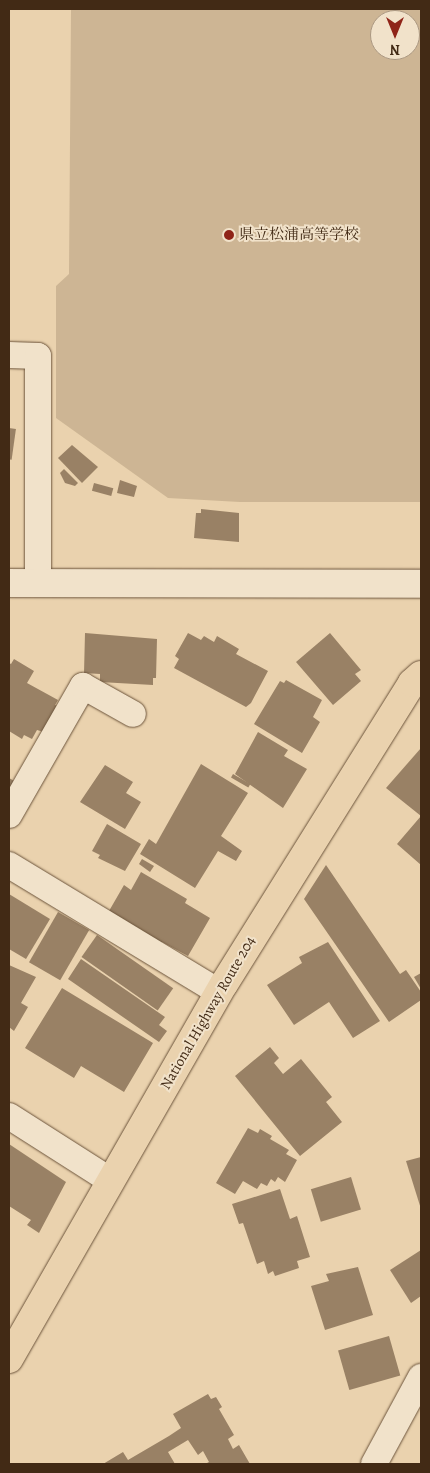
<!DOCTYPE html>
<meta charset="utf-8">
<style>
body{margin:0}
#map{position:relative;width:430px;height:1473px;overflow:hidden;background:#ead2ae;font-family:Alegreya,"Noto Serif JP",serif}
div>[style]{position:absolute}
.green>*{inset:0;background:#cdb594}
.building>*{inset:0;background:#998165;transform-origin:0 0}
.roads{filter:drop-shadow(0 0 1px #6c543b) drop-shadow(0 0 1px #6c543b)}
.street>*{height:26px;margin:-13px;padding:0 13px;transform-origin:13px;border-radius:13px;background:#f1e2ca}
.secondary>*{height:28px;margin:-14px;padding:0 14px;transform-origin:14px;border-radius:14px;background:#f1e2ca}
.highway>*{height:28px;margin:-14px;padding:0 14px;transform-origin:14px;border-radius:14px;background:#ead2ae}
.dots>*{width:14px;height:14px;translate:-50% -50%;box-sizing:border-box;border:2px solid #f1e2ca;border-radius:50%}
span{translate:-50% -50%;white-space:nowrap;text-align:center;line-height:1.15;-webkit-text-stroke:4px #f1e2ca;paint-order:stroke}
.poi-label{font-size:15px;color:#422a15}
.left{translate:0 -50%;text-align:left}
.street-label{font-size:15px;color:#422a15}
.frame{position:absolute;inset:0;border:10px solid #422a15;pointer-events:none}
.north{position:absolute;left:370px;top:10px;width:50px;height:50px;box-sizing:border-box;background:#f1e2ca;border:1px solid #ab9882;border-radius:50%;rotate:180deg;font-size:14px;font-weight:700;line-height:20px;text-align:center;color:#422a15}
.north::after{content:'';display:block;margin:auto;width:18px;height:22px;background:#8f2418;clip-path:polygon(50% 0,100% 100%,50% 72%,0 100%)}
</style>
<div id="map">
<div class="green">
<i style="clip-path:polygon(evenodd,71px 9px,421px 9px,421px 502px,240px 502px,168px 498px,56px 418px,56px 286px,69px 274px,71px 9px,380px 20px,410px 20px,410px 50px,380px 50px,380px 20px)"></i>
</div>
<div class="building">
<i style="left:9px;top:428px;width:7px;height:31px;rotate:8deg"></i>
<i style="clip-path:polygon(72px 445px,98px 467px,82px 483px,58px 458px)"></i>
<i style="clip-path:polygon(64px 469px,78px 483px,75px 486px,65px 483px,60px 473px)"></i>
<i style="clip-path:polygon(120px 480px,137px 486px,134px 497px,117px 493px)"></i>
<i style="left:94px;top:483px;width:20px;height:8px;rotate:15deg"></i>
<i style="clip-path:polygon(201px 509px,239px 513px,239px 542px,194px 538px,196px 513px,201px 513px)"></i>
<i style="clip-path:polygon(85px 633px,157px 639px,156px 678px,153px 678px,153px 685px,100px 682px,100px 674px,84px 673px)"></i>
<i style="clip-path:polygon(188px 633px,201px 640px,204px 636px,214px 642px,217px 636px,239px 649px,236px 654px,268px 671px,251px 703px,246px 707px,174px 668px,179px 659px,175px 656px)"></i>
<i style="clip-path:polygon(330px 633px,361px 670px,355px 674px,361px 681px,333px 705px,296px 662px)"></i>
<i style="clip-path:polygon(14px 659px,34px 671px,27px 683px,58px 700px,55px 705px,62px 708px,47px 733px,37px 730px,32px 739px,24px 735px,22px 739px,9px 731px,9px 663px,11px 664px)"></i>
<i style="clip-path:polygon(286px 680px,322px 700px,313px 717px,320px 722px,302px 753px,254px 724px,280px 681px,284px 683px)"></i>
<i style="clip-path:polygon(258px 732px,288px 750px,284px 756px,307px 769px,283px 808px,235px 774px)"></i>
<i style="clip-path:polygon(421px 748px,421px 865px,397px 844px,421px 816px,386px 788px)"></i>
<i style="clip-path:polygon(201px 764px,248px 793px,221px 836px,242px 851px,236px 861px,218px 851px,195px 888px,140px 854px,149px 839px,156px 844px)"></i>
<i style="clip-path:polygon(105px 765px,133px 782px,126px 793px,141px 802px,125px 829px,80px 802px)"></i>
<i style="left:233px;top:774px;width:20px;height:4px;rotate:30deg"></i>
<i style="clip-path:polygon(9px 778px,16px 782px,9px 794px)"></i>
<i style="clip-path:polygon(107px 824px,141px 844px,125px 871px,98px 858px,100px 855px,92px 851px)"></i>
<i style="clip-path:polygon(142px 859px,154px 866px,150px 872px,139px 864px)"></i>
<i style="clip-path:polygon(326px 865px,400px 974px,406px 970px,421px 992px,421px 1000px,389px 1022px,304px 899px)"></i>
<i style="clip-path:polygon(141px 872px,187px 899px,185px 903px,210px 918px,188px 956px,162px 942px,161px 944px,109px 911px,124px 885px,131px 890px)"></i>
<i style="clip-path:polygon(9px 894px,50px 919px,26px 959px,9px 949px)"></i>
<i style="left:58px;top:912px;width:36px;height:58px;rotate:30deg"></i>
<i style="left:97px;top:935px;width:93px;height:27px;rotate:35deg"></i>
<i style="clip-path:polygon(328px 942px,380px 1021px,353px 1038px,329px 1002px,294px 1025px,267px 985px,302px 963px,299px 957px)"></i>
<i style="clip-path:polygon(81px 959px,165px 1017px,159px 1025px,167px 1031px,159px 1042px,68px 979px)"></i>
<i style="clip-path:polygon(9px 965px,36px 977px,21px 1003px,28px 1007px,14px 1031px,9px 1027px)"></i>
<i style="clip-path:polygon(421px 973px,421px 989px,414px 977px)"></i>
<i style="clip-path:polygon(62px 988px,153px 1043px,124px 1092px,81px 1066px,74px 1078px,25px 1048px)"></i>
<i style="clip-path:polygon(270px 1047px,279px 1058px,274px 1063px,283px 1074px,301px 1059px,332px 1097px,326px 1102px,342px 1122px,300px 1156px,235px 1076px)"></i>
<i style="clip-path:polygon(248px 1128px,258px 1133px,260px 1129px,272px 1136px,270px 1139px,289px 1150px,286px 1154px,297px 1160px,285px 1182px,278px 1177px,275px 1182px,271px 1179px,267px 1186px,261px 1183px,257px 1189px,243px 1181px,235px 1194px,216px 1183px)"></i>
<i style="clip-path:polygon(9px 1144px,66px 1182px,39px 1233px,27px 1225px,31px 1220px,9px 1206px)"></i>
<i style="clip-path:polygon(421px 1157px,421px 1209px,406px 1161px)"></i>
<i style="left:351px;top:1177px;width:34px;height:42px;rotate:73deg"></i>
<i style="clip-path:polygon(280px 1189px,290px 1219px,297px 1216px,310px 1257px,297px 1261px,299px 1268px,275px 1276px,273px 1271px,268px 1274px,264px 1261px,257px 1264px,243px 1223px,239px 1224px,232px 1204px)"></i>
<i style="clip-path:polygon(421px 1250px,421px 1296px,411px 1303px,390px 1270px)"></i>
<i style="clip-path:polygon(358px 1267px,373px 1315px,325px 1330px,311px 1286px,329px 1281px,326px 1274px)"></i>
<i style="left:389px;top:1336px;width:41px;height:53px;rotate:74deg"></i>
<i style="clip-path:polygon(208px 1394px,211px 1399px,216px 1397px,222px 1407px,219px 1409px,234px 1435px,228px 1439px,233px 1449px,239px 1445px,250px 1464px,205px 1464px,209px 1462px,203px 1451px,198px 1455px,188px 1440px,168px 1452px,175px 1464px,103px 1464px,123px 1452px,128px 1460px,169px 1436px,181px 1428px,173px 1414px)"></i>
</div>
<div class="roads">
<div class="street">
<i style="left:9px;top:355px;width:29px;rotate:2deg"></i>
<i style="left:38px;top:356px;width:227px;rotate:90deg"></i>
<i style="left:9px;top:815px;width:149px;rotate:-60.2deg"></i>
<i style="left:83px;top:686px;width:57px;rotate:29.2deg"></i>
<i style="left:9px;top:865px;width:245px;rotate:31.2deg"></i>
<i style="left:9px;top:1116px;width:121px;rotate:32.5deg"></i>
<i style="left:374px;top:1464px;width:99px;rotate:-61.6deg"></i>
</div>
<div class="secondary">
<i style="left:9px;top:583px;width:412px;rotate:0.1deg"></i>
</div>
<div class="highway">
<i style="left:9px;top:1359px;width:432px;rotate:-60.2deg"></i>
<i style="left:224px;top:984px;width:355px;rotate:-58deg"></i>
<i style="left:412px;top:683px;width:12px;rotate:-42deg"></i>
</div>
</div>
<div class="dots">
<i style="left:229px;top:235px;background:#8f2418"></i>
</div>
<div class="poi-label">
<span class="left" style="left:239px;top:235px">県立松浦高等学校</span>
</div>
<div class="street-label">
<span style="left:208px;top:1013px;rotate:-60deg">National Highway Route 204</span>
</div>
<div class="frame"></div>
<div class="north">N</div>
</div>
